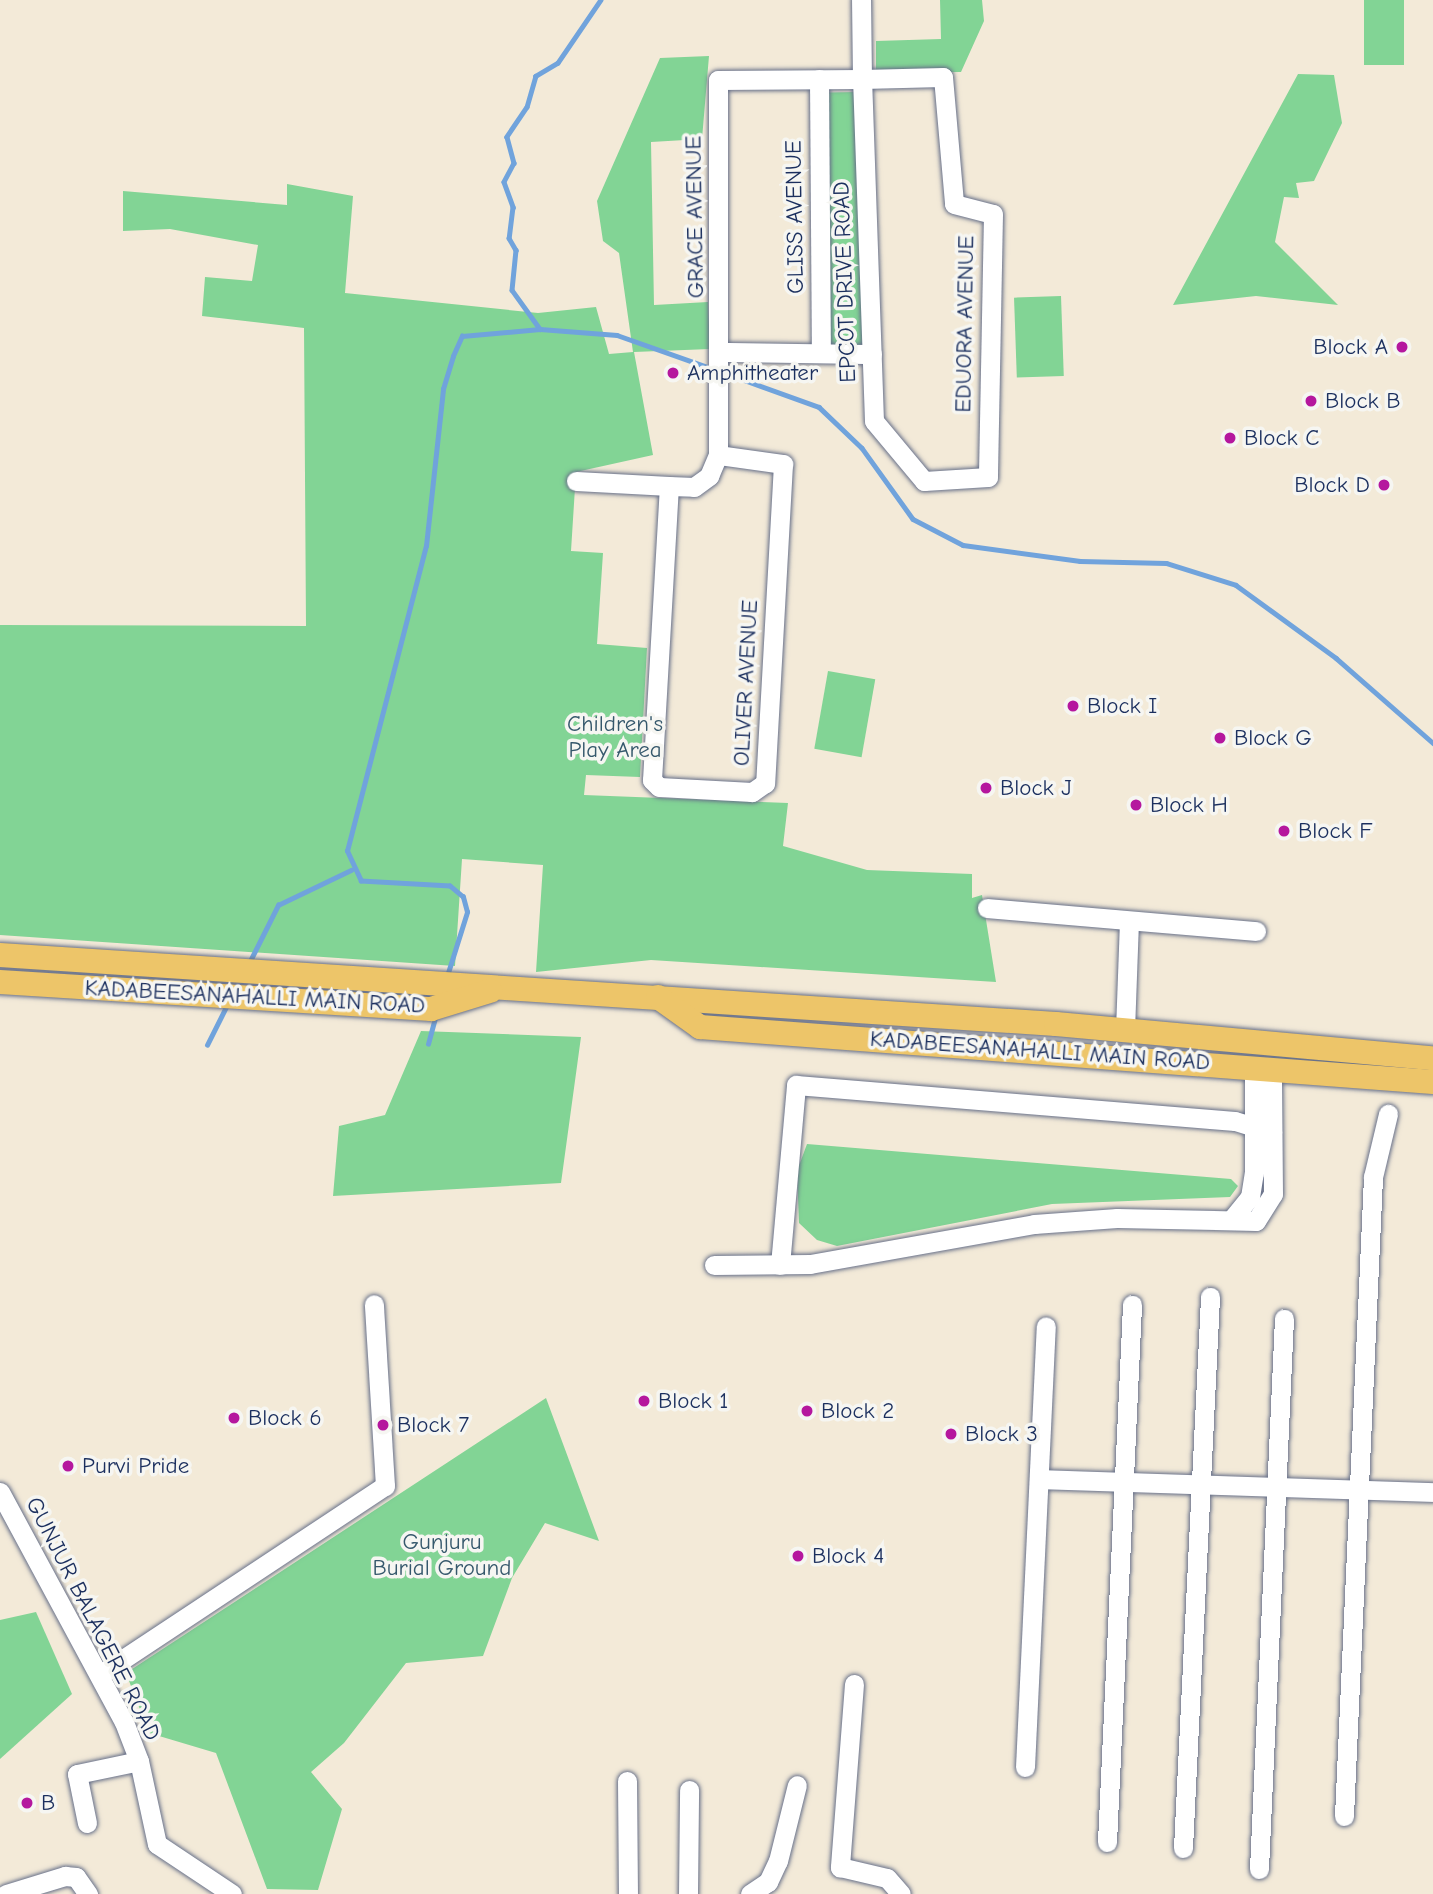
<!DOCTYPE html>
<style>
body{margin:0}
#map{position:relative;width:1433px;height:1894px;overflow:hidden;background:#f3ead8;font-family:"Comic Neue",sans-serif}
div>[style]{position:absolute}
.green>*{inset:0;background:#82d495;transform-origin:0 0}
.stream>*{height:4.5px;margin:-2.25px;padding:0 2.25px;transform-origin:2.25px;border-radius:2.25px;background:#70a3dc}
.roads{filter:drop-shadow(0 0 2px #677089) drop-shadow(0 0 2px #677089)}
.minor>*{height:19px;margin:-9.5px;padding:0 9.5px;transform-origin:9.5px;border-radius:9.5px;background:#fff}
.major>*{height:24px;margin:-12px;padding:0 12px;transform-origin:12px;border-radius:12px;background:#edc569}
.dots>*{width:19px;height:19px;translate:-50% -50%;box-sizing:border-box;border:4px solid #f6f6f2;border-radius:50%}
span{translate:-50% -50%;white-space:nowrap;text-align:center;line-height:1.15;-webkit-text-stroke:7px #f6f6f2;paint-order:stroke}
.street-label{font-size:23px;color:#1b2f5e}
.poi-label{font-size:23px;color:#1b2f5e}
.right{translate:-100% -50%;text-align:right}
.left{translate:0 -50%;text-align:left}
.park-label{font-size:23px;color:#35586c}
</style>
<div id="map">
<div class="green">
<i style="clip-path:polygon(940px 0,982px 0,984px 21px,961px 72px,876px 73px,876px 41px,941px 39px)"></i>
<i style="left:1364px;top:0;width:40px;height:65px"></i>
<i style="clip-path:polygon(709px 56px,702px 139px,651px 142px,654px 305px,708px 302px,710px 349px,634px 352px,653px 455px,576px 472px,571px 551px,603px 553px,597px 644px,647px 648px,640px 777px,586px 775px,584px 795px,788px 803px,783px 846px,867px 870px,972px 874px,972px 898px,982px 895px,996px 982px,651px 960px,536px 972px,543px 865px,462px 859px,455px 966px,0 935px,0 625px,306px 626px,304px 328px,202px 316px,205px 277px,252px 281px,258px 245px,170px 229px,123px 231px,123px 191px,287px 205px,287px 184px,353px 196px,345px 293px,538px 313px,596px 307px,609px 354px,633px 352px,619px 253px,603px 241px,597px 201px,660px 58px)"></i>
<i style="clip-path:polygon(1298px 74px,1334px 75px,1342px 123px,1314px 181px,1296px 183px,1299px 198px,1284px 197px,1275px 242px,1338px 305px,1256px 296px,1173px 305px)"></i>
<i style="left:858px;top:92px;width:254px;height:32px;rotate:89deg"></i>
<i style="left:1061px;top:296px;width:80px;height:47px;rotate:88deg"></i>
<i style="left:828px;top:671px;width:48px;height:79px;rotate:10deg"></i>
<i style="clip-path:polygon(421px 1031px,581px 1037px,561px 1183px,333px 1196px,339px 1126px,385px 1115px)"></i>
<i style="clip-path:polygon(807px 1144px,1231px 1179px,1238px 1186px,1230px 1197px,1052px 1204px,837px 1246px,817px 1240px,799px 1223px,797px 1171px)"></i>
<i style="clip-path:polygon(546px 1398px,599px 1541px,545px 1523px,512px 1578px,483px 1656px,406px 1663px,344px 1743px,311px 1772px,342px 1809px,318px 1890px,267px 1889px,216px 1753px,149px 1733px,126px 1673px)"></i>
<i style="clip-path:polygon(36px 1612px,72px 1694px,0 1759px,0 1620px)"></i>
</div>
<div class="stream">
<i style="left:601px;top:0;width:76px;rotate:124.3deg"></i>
<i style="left:558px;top:63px;width:26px;rotate:149deg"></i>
<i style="left:536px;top:76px;width:32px;rotate:106deg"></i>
<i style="left:527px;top:107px;width:36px;rotate:124deg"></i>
<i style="left:507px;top:137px;width:27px;rotate:75deg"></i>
<i style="left:514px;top:163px;width:21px;rotate:118deg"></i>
<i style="left:504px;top:182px;width:27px;rotate:70deg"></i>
<i style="left:513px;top:207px;width:31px;rotate:97deg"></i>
<i style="left:509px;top:238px;width:14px;rotate:60deg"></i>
<i style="left:516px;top:250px;width:40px;rotate:95.7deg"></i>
<i style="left:512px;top:290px;width:48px;rotate:54.3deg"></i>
<i style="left:540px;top:329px;width:77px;rotate:4.5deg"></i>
<i style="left:617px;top:335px;width:102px;rotate:19.5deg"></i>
<i style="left:725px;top:373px;width:100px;rotate:19.9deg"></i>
<i style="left:819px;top:407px;width:59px;rotate:43.6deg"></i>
<i style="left:862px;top:448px;width:87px;rotate:54.3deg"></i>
<i style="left:913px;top:519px;width:56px;rotate:27.5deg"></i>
<i style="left:963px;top:545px;width:118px;rotate:7.8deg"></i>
<i style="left:1080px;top:561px;width:86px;rotate:1.3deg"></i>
<i style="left:1166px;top:563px;width:73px;rotate:17.4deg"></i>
<i style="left:1236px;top:585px;width:124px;rotate:36.1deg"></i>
<i style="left:1336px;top:658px;width:129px;rotate:41.2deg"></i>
<i style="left:249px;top:963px;width:65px;rotate:-63.4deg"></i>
<i style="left:278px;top:905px;width:81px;rotate:-25.6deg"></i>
<i style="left:447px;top:976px;width:67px;rotate:-72.6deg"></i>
<i style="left:467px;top:912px;width:16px;rotate:-105deg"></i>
<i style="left:463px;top:897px;width:17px;rotate:-140deg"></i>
<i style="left:450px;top:886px;width:89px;rotate:-176.8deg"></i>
<i style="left:361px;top:881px;width:33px;rotate:-115deg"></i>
<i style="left:347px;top:851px;width:315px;rotate:-75.5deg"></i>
<i style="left:426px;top:546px;width:158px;rotate:-83.8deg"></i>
<i style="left:443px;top:389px;width:34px;rotate:-73deg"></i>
<i style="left:453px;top:356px;width:22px;rotate:-66deg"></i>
<i style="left:462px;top:336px;width:78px;rotate:-5.1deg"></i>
<i style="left:428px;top:1044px;width:27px;rotate:-75deg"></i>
<i style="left:207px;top:1045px;width:45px;rotate:-63.4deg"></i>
</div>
<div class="roads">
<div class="minor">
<i style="left:819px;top:79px;width:274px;rotate:89.6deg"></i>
<i style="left:722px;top:352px;width:150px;rotate:0.8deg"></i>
<i style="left:718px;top:455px;width:66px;rotate:7.9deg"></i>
<i style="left:783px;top:464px;width:320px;rotate:93.2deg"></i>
<i style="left:765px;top:783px;width:16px;rotate:145deg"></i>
<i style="left:752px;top:792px;width:93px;rotate:-176.9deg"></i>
<i style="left:659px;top:787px;width:10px;rotate:-135deg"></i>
<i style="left:652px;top:780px;width:294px;rotate:-86.7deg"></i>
<i style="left:669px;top:486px;width:25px;rotate:2deg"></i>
<i style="left:694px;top:487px;width:19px;rotate:-36deg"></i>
<i style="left:709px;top:476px;width:23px;rotate:-67deg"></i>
<i style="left:718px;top:455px;width:375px;rotate:-90deg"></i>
<i style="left:718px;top:80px;width:144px;rotate:-0.4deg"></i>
<i style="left:862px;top:79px;width:81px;rotate:-1.4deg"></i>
<i style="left:943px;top:77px;width:127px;rotate:85deg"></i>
<i style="left:954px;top:204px;width:40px;rotate:14.4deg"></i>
<i style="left:993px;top:214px;width:263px;rotate:91.1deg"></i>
<i style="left:988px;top:477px;width:64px;rotate:176.4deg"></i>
<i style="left:924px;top:481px;width:78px;rotate:-129.8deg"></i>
<i style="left:874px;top:421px;width:342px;rotate:-92deg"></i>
<i style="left:862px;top:79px;width:79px;rotate:-90.7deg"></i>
<i style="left:576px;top:481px;width:93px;rotate:3.1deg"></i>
<i style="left:987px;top:908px;width:270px;rotate:4.9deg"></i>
<i style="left:1125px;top:1030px;width:108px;rotate:-87.9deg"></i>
<i style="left:1232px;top:1219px;width:28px;rotate:-51deg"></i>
<i style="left:1250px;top:1197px;width:24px;rotate:-81deg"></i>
<i style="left:1254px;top:1173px;width:105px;rotate:-90deg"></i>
<i style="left:714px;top:1265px;width:96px;rotate:-0.6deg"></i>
<i style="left:810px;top:1264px;width:228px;rotate:-10.1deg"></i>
<i style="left:1034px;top:1224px;width:83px;rotate:-4.1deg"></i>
<i style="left:1117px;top:1218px;width:139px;rotate:1.2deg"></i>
<i style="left:1256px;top:1221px;width:32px;rotate:-58deg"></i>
<i style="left:1273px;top:1194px;width:124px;rotate:-90.5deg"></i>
<i style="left:780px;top:1265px;width:181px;rotate:-84.9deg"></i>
<i style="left:796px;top:1085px;width:440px;rotate:4.7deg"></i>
<i style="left:1235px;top:1121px;width:39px;rotate:17deg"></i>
<i style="left:1039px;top:1479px;width:394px;rotate:1.9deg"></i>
<i style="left:0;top:1492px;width:261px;rotate:61.7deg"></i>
<i style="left:124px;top:1722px;width:42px;rotate:69deg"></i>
<i style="left:139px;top:1761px;width:85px;rotate:77.8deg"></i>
<i style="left:157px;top:1844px;width:90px;rotate:33.7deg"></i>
<i style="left:99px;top:1675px;width:343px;rotate:-33.5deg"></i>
<i style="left:385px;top:1486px;width:182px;rotate:-93.5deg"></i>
<i style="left:854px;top:1684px;width:184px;rotate:94.4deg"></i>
<i style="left:840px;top:1867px;width:48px;rotate:13.2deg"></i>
<i style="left:887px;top:1878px;width:21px;rotate:49deg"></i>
<i style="left:1025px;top:1767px;width:441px;rotate:-87.3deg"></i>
<i style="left:627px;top:1781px;width:113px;rotate:89.5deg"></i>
<i style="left:1344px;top:1816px;width:640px;rotate:-87.4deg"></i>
<i style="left:1373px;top:1177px;width:65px;rotate:-76.6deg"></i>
<i style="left:87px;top:1823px;width:50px;rotate:-101.5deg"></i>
<i style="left:77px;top:1774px;width:63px;rotate:-11.8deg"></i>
<i style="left:1107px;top:1842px;width:538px;rotate:-87.33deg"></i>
<i style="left:1183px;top:1848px;width:552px;rotate:-87.19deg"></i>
<i style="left:1259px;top:1869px;width:551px;rotate:-87.4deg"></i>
<i style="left:6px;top:1894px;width:62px;rotate:-17deg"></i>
<i style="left:65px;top:1876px;width:11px;rotate:5deg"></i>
<i style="left:76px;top:1877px;width:21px;rotate:55deg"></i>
<i style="left:688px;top:1894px;width:104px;rotate:-89.4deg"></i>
<i style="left:750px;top:1894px;width:22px;rotate:-34deg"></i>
<i style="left:768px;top:1882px;width:23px;rotate:-65deg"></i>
<i style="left:778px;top:1861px;width:78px;rotate:-76deg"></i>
</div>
<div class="major">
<i style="left:0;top:955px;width:1058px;rotate:3.74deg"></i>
<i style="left:1056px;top:1024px;width:379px;rotate:5.2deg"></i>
<i style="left:0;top:982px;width:432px;rotate:3.6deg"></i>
<i style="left:431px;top:1009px;width:62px;rotate:-17deg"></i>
<i style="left:658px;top:997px;width:52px;rotate:35.5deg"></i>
<i style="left:700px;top:1027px;width:735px;rotate:4.29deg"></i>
</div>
</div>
<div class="dots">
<i style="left:1402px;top:347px;background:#b5179e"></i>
<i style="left:673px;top:373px;background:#b5179e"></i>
<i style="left:1311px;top:401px;background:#b5179e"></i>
<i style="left:1230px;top:438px;background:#b5179e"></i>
<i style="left:1384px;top:485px;background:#b5179e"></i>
<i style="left:1073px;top:706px;background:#b5179e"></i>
<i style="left:1220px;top:738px;background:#b5179e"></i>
<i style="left:986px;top:788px;background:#b5179e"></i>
<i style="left:1136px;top:805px;background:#b5179e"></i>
<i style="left:1284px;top:831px;background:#b5179e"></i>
<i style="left:644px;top:1401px;background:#b5179e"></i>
<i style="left:807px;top:1411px;background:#b5179e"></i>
<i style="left:234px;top:1418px;background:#b5179e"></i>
<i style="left:383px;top:1425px;background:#b5179e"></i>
<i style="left:951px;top:1434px;background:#b5179e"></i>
<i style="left:68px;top:1466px;background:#b5179e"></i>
<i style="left:798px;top:1556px;background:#b5179e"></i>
<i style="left:27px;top:1803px;background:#b5179e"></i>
</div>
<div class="street-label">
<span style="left:695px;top:217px;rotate:-91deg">GRACE AVENUE</span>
<span style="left:795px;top:217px;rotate:-91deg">GLISS AVENUE</span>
<span style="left:845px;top:282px;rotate:-92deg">EPCOT DRIVE ROAD</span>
<span style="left:965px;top:324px;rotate:-89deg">EDUORA AVENUE</span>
<span style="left:746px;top:683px;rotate:-87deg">OLIVER AVENUE</span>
<span style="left:255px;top:997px;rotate:3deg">KADABEESANAHALLI MAIN ROAD</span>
<span style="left:1040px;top:1051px;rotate:4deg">KADABEESANAHALLI MAIN ROAD</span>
<span style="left:93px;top:1619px;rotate:63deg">GUNJUR BALAGERE ROAD</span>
</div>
<div class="poi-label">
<span class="right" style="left:1388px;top:347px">Block A</span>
<span class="left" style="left:687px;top:373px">Amphitheater</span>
<span class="left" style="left:1325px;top:401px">Block B</span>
<span class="left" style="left:1244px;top:438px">Block C</span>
<span class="right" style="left:1370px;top:485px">Block D</span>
<span class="left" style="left:1087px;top:706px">Block I</span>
<span class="left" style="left:1234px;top:738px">Block G</span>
<span class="left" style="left:1000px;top:788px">Block J</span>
<span class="left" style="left:1150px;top:805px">Block H</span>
<span class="left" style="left:1298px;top:831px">Block F</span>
<span class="left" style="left:658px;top:1401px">Block 1</span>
<span class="left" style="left:821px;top:1411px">Block 2</span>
<span class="left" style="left:248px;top:1418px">Block 6</span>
<span class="left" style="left:397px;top:1425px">Block 7</span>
<span class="left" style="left:965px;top:1434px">Block 3</span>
<span class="left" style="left:82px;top:1466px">Purvi Pride</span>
<span class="left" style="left:812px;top:1556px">Block 4</span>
<span class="left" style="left:41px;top:1803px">B</span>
</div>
<div class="park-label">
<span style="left:615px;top:737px">Children's<br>Play Area</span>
<span style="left:442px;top:1555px">Gunjuru<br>Burial Ground</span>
</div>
</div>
